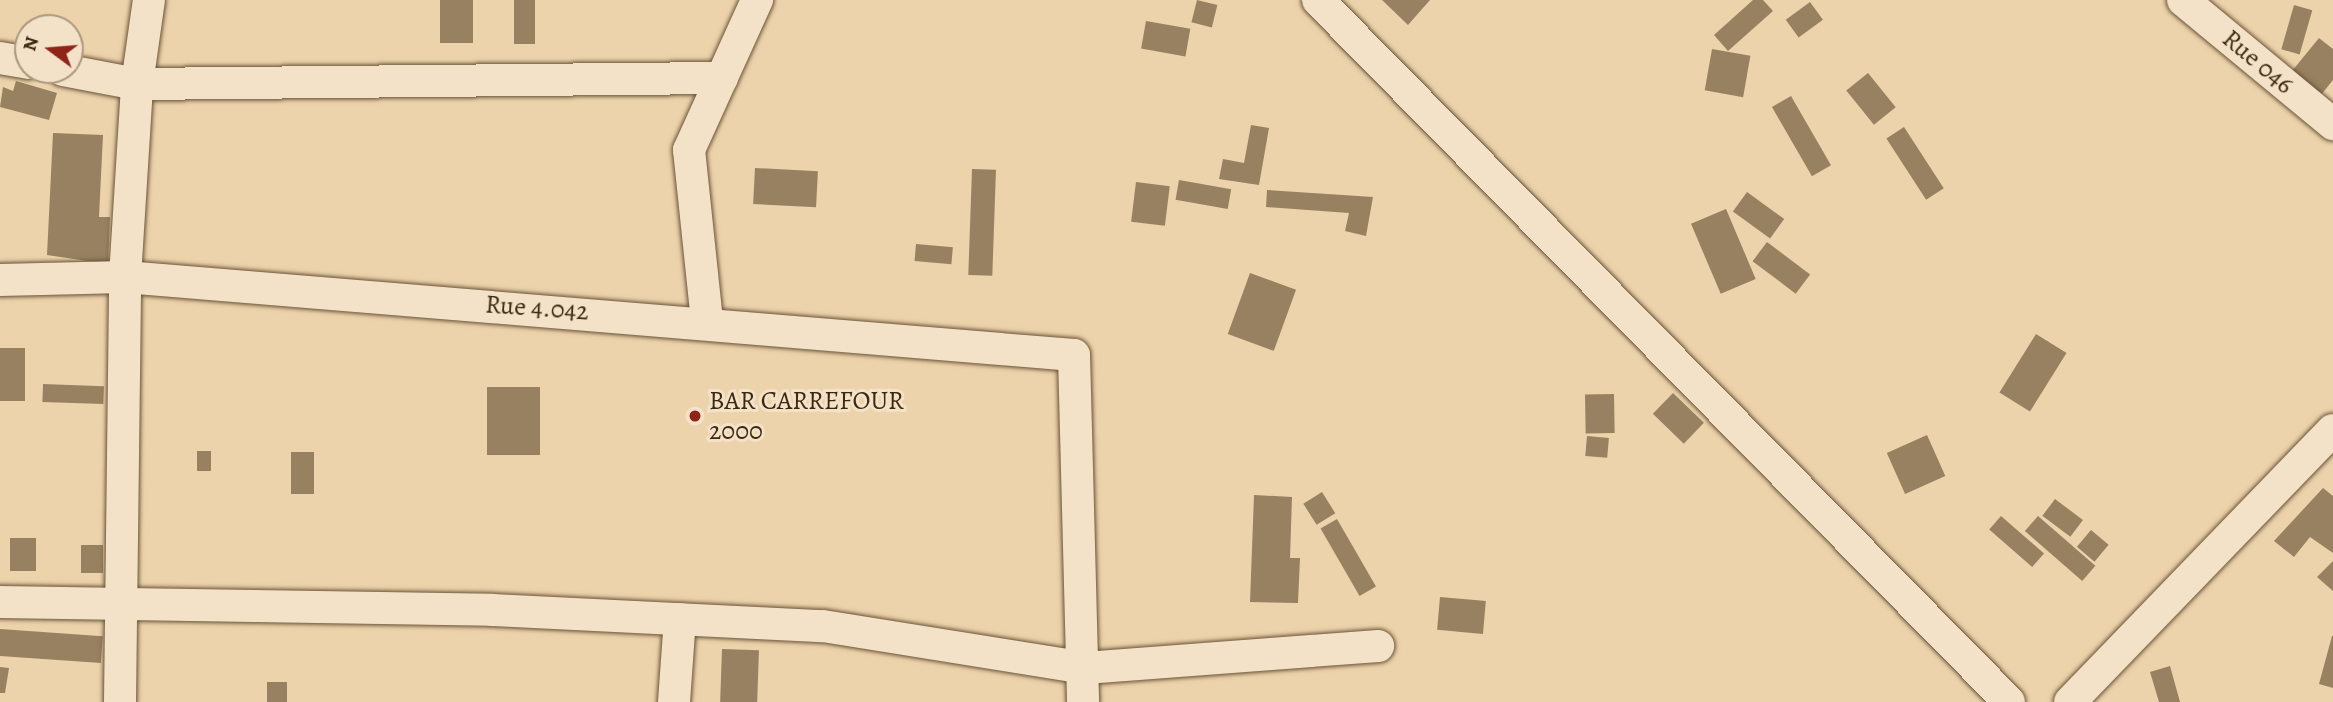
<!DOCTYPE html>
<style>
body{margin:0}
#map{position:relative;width:2333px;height:702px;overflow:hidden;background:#ecd3ab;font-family:Alegreya,serif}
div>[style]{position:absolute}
.building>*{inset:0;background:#988161;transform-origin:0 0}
.roads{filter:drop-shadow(0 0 2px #6a5337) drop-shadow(0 0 2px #6a5337)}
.street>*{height:32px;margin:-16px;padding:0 16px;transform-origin:16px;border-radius:16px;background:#f3e2c8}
.dots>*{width:19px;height:19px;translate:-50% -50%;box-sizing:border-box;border:4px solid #f3e2c8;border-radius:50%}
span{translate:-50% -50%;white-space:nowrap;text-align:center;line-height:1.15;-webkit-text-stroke:6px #f3e2c8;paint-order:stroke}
.street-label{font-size:26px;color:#3e2810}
.poi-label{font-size:26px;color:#3e2810}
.left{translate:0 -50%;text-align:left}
.north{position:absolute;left:14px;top:14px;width:70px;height:70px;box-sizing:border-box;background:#f3e2c8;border:2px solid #ab987e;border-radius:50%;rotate:286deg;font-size:19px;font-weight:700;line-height:28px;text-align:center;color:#3e2810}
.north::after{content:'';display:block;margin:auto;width:24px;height:32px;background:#8f2418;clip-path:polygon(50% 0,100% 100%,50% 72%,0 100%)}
</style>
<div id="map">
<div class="building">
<i style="left:440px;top:0;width:33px;height:43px"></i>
<i style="left:514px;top:0;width:21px;height:44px"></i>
<i style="left:1197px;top:0;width:21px;height:23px;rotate:14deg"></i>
<i style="clip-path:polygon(1382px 0,1430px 0,1408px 25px)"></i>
<i style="clip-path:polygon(1753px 0,1763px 0,1773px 11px,1728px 51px,1714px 35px)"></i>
<i style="left:1810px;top:2px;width:22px;height:30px;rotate:54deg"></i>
<i style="left:2294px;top:5px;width:19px;height:46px;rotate:16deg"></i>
<i style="left:1146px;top:21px;width:45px;height:28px;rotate:10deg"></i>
<i style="clip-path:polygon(2319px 38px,2333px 49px,2333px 80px,2321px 95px,2292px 71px)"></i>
<i style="left:1712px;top:49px;width:39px;height:42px;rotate:10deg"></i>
<i style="left:1868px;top:73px;width:44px;height:28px;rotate:51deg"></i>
<i style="clip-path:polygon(16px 81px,57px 93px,49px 120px,0 107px,3px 87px,13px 91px)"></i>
<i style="left:1791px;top:96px;width:80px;height:22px;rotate:60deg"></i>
<i style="clip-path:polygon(1251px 125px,1269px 128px,1259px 185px,1219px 179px,1223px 159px,1244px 163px)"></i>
<i style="left:1904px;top:127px;width:73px;height:21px;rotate:57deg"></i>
<i style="clip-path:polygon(53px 133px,103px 135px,99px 217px,110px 217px,108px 264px,47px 255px)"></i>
<i style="left:755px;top:168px;width:63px;height:36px;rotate:3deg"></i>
<i style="left:972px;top:169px;width:24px;height:106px;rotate:2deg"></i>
<i style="left:1179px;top:180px;width:53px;height:20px;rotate:10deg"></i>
<i style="left:1136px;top:182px;width:34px;height:40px;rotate:7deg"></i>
<i style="clip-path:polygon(1267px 190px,1373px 197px,1366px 236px,1345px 231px,1349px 213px,1266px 207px)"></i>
<i style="left:1747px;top:192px;width:46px;height:24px;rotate:36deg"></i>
<i style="left:1726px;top:209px;width:76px;height:38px;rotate:67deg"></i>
<i style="left:1767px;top:242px;width:54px;height:24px;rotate:37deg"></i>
<i style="left:916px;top:244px;width:37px;height:17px;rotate:5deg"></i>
<i style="left:1250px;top:273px;width:49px;height:65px;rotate:20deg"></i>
<i style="left:2036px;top:334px;width:36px;height:69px;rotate:32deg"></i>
<i style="left:0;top:348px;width:25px;height:53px"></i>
<i style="left:43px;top:384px;width:61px;height:18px;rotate:2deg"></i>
<i style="left:487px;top:387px;width:53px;height:68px"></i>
<i style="left:1673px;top:393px;width:43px;height:29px;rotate:44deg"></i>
<i style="left:1614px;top:394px;width:39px;height:29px;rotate:89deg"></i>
<i style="left:1927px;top:435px;width:45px;height:44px;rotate:66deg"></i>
<i style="left:1587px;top:436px;width:22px;height:20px;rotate:5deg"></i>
<i style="left:197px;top:451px;width:14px;height:20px"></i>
<i style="left:291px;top:452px;width:23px;height:42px"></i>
<i style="clip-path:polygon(2323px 488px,2333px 496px,2333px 553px,2310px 537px,2294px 557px,2274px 541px)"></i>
<i style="left:1322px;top:492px;width:25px;height:22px;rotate:58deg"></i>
<i style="clip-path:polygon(1254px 495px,1292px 497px,1290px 558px,1300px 558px,1298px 603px,1250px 602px)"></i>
<i style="left:2055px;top:499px;width:35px;height:21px;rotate:37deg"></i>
<i style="left:2001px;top:516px;width:57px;height:18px;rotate:41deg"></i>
<i style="left:2038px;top:516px;width:76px;height:20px;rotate:41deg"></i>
<i style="left:1337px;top:519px;width:78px;height:19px;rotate:60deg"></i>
<i style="left:2091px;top:530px;width:23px;height:22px;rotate:40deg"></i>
<i style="left:10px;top:538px;width:26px;height:33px"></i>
<i style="left:81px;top:545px;width:22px;height:28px"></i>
<i style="clip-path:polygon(2333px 561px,2333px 591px,2317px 577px)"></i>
<i style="left:1440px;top:597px;width:46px;height:33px;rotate:5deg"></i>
<i style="left:0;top:629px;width:103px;height:27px;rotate:4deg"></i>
<i style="clip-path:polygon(2332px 636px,2333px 636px,2333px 688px,2319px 684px)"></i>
<i style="left:722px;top:649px;width:37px;height:53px;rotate:2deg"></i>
<i style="clip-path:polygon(2170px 666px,2180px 702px,2159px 702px,2150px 672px)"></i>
<i style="clip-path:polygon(0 667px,9px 668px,5px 693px,0 693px)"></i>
<i style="left:267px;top:682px;width:20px;height:20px"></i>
</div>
<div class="roads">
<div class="street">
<i style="left:1318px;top:0;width:985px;rotate:45.45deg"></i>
<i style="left:2183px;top:0;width:195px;rotate:39.6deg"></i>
<i style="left:0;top:58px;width:28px;rotate:10deg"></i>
<i style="left:63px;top:70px;width:75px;rotate:10.7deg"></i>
<i style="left:137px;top:84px;width:585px;rotate:-0.59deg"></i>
<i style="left:0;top:280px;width:125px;rotate:-1.4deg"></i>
<i style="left:125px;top:277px;width:952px;rotate:4.7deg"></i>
<i style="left:1074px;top:355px;width:347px;rotate:88.5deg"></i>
<i style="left:707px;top:321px;width:172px;rotate:-96deg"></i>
<i style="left:689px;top:150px;width:165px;rotate:-65.6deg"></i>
<i style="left:0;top:602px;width:492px;rotate:0.9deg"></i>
<i style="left:492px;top:610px;width:331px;rotate:2.8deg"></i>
<i style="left:823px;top:626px;width:265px;rotate:9.1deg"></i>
<i style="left:1085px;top:668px;width:294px;rotate:-4.3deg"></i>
<i style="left:120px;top:702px;width:425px;rotate:-89.3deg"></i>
<i style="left:125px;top:277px;width:193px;rotate:-86.4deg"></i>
<i style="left:137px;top:84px;width:85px;rotate:-81.9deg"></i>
<i style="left:674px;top:702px;width:83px;rotate:-85.9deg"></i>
<i style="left:2070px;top:702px;width:378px;rotate:-46deg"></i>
</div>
</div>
<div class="dots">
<i style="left:695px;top:416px;background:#8f2418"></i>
</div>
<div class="street-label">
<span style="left:2258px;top:62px;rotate:40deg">Rue 046</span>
<span style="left:537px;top:308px;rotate:4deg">Rue 4.042</span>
</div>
<div class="poi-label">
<span class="left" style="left:709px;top:416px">BAR CARREFOUR<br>2000</span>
</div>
<div class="north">N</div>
</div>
